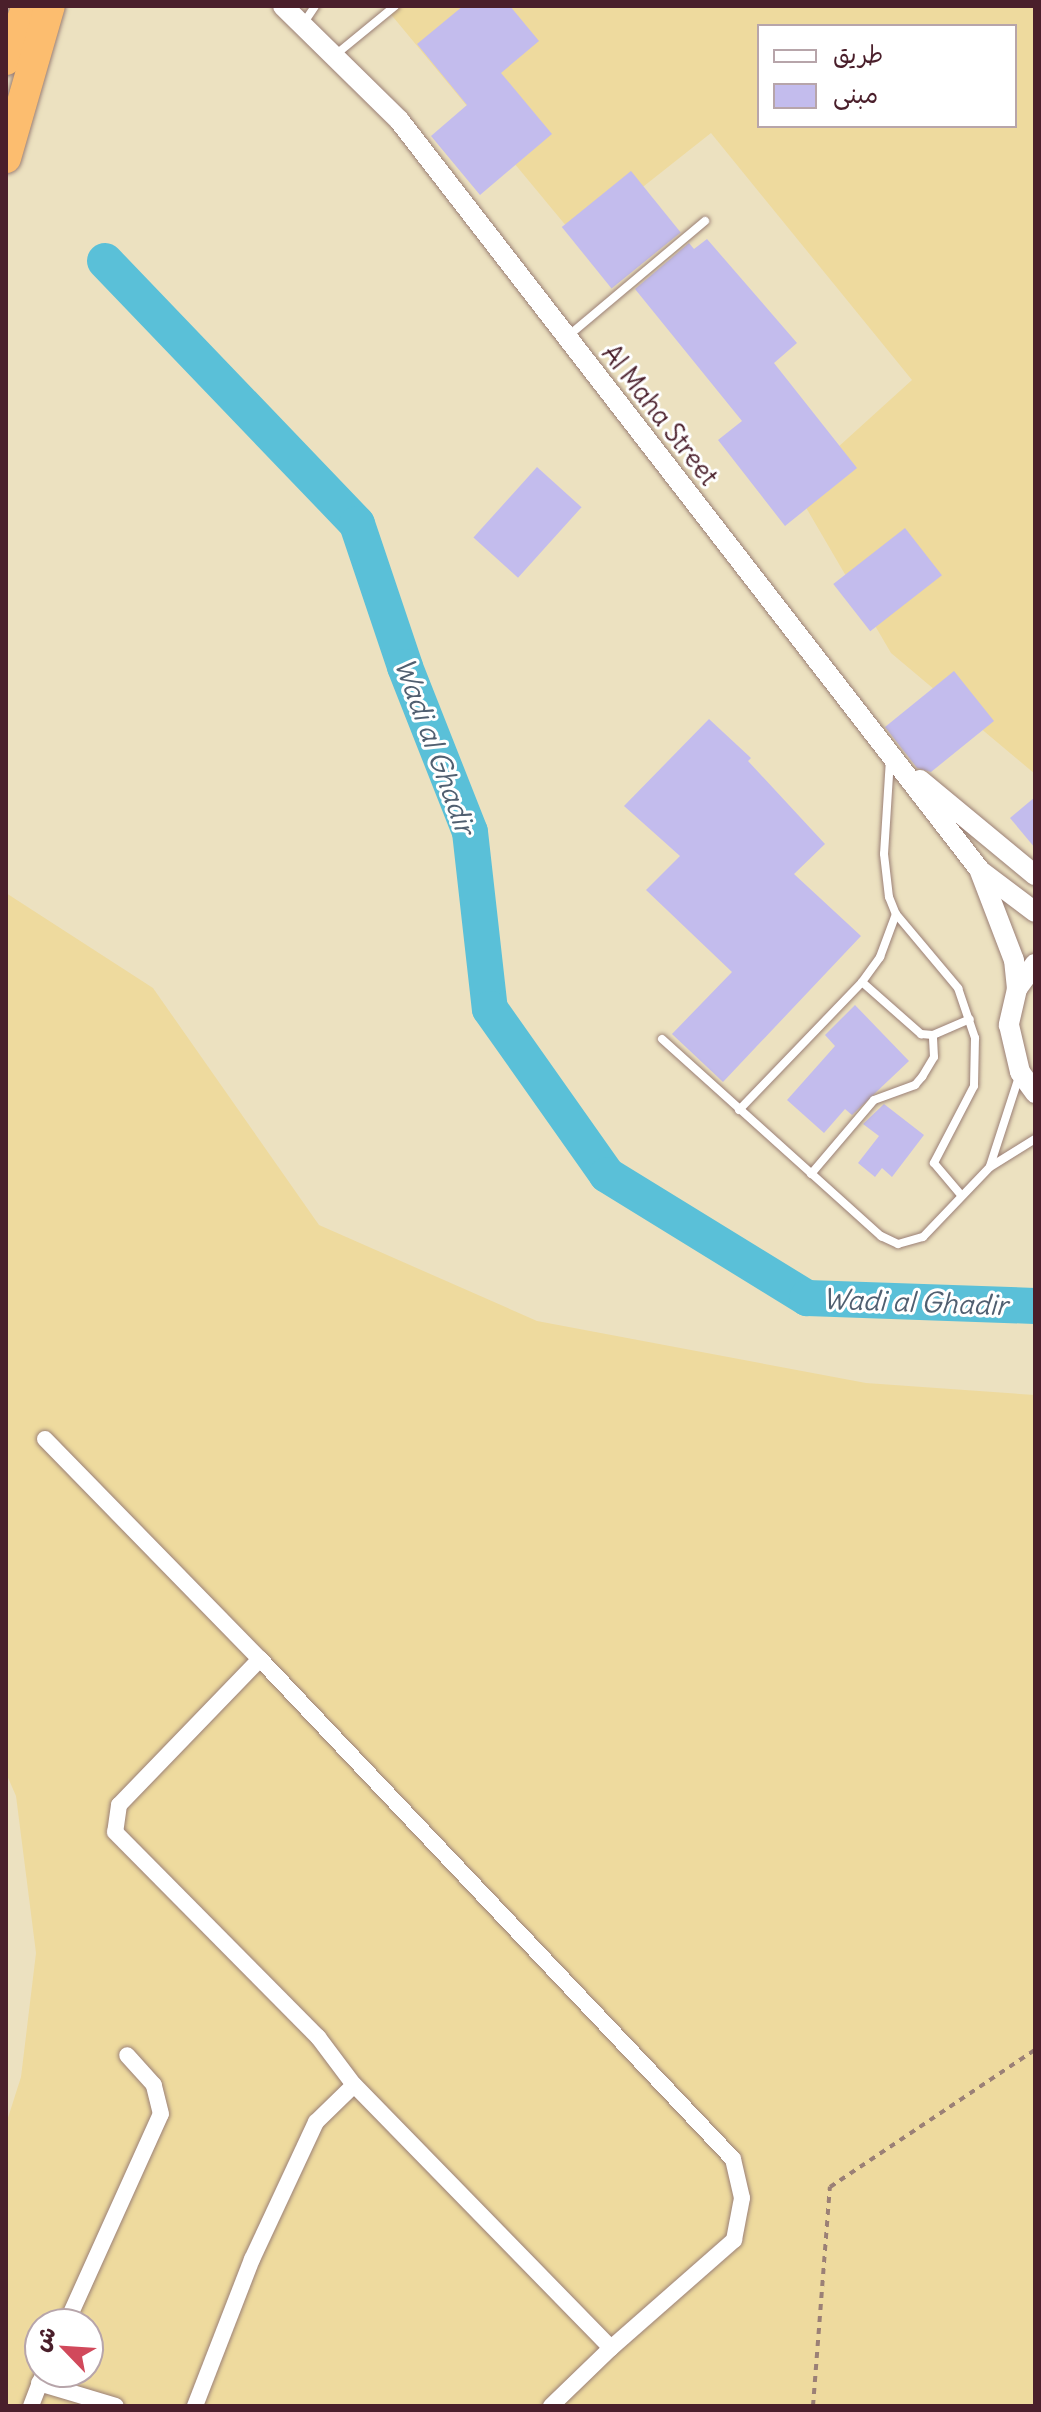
<!DOCTYPE html>
<meta charset="utf-8">
<style>
body{margin:0}
#map{position:relative;width:1041px;height:2412px;overflow:hidden;background:#ece1c0;font-family:Delius,"Playpen Sans Arabic",sans-serif}
div>[style]{position:absolute}
.sand>*{inset:0;background:#eeda9e}
.river>*{height:36px;margin:-18px;padding:0 18px;transform-origin:18px;border-radius:18px;background:#5ac0d8}
.building>*{inset:0;background:#c3bced;transform-origin:0 0}
.path>*{height:4px;margin-top:-2px;transform-origin:0;background:repeating-linear-gradient(90deg,#9b8076 0 6px,transparent 0 12px)}
.roads{filter:drop-shadow(0 0 2px #9b8076) drop-shadow(0 0 2px #9b8076)}
.service>*{height:8px;margin:-4px;padding:0 4px;transform-origin:4px;border-radius:4px;background:#fff}
.minor>*{height:16px;margin:-8px;padding:0 8px;transform-origin:8px;border-radius:8px;background:#fff}
.tertiary>*{height:20px;margin:-10px;padding:0 10px;transform-origin:10px;border-radius:10px;background:#fff}
.motorway>*{height:30px;margin:-15px;padding:0 15px;transform-origin:15px;border-radius:15px;background:#fcbd6f}
span{translate:-50% -50%;white-space:nowrap;text-align:center;line-height:1.15;-webkit-text-stroke:6px #fff;paint-order:stroke}
.street-label{font-size:26px;color:#4a1f2b}
.water-label{font-size:28px;color:#505f70;font-style:italic}
.frame{position:absolute;inset:0;border:8px solid #4a1f2b;pointer-events:none}
.legend{position:absolute;left:757px;top:24px;width:260px;height:104px;box-sizing:border-box;background:#fff;border:2px solid #b7a5aa;margin:0;padding:10px 14px;list-style:none;font-size:24px;color:#4a1f2b}
.legend li{display:flex;align-items:center;gap:16px;height:40px}
.legend b{width:40px;border:2px solid #b7a5aa}
.north{position:absolute;left:24px;top:2308px;width:80px;height:80px;box-sizing:border-box;background:#fff;border:2px solid #b7a5aa;border-radius:50%;rotate:295deg;font-size:22px;font-weight:700;line-height:32px;text-align:center;color:#4a1f2b}
.north::after{content:'';display:block;margin:auto;width:28px;height:36px;background:#d1495b;clip-path:polygon(50% 0,100% 100%,50% 72%,0 100%)}
</style>
<div id="map">
<div class="sand">
<i style="clip-path:polygon(evenodd,384px 6px,1035px 6px,1035px 774px,891px 653px,794px 487px,912px 380px,711px 133px,577px 239px,384px 6px,759px 26px,1015px 26px,1015px 126px,759px 126px,759px 26px)"></i>
<i style="clip-path:polygon(evenodd,6px 893px,153px 988px,319px 1225px,537px 1321px,866px 1383px,1035px 1395px,1035px 2406px,6px 2406px,6px 2124px,21px 2077px,36px 1953px,16px 1796px,6px 1773px,6px 893px,40px 2324px,88px 2324px,88px 2372px,40px 2372px,40px 2324px)"></i>
</div>
<div class="river">
<i style="left:105px;top:261px;width:364px;rotate:46.2deg"></i>
<i style="left:357px;top:524px;width:151px;rotate:71.4deg"></i>
<i style="left:405px;top:667px;width:177px;rotate:68.5deg"></i>
<i style="left:470px;top:832px;width:178px;rotate:83.6deg"></i>
<i style="left:490px;top:1009px;width:203px;rotate:54.8deg"></i>
<i style="left:607px;top:1175px;width:235px;rotate:31.6deg"></i>
<i style="left:807px;top:1298px;width:228px;rotate:2deg"></i>
</div>
<div class="building">
<i style="clip-path:polygon(463px 6px,510px 6px,539px 41px,501px 73px,552px 134px,480px 195px,431px 136px,467px 105px,417px 44px)"></i>
<i style="left:631px;top:171px;width:79px;height:89px;rotate:51deg"></i>
<i style="clip-path:polygon(707px 239px,797px 343px,774px 363px,857px 468px,785px 526px,718px 440px,742px 421px,635px 289px,689px 243px,694px 249px)"></i>
<i style="left:537px;top:467px;width:60px;height:95px;rotate:42deg"></i>
<i style="left:905px;top:528px;width:60px;height:91px;rotate:52deg"></i>
<i style="clip-path:polygon(954px 671px,994px 721px,931px 772px,917px 768px,885px 727px)"></i>
<i style="clip-path:polygon(709px 719px,751px 758px,748px 761px,825px 844px,794px 874px,861px 936px,723px 1082px,672px 1034px,732px 972px,646px 890px,680px 856px,624px 806px)"></i>
<i style="clip-path:polygon(1035px 797px,1035px 848px,1010px 818px)"></i>
<i style="clip-path:polygon(855px 1005px,909px 1061px,852px 1115px,845px 1109px,824px 1133px,787px 1100px,835px 1046px,825px 1035px)"></i>
<i style="clip-path:polygon(884px 1104px,924px 1135px,892px 1177px,882px 1168px,875px 1177px,858px 1163px,879px 1136px,863px 1124px)"></i>
</div>
<div class="path">
<i style="left:813px;top:2406px;width:220px;rotate:-85.6deg"></i>
<i style="left:830px;top:2187px;width:247px;rotate:-33.8deg"></i>
</div>
<div class="roads">
<div class="service">
<i style="left:303px;top:24px;width:22px;rotate:-56deg"></i>
<i style="left:334px;top:56px;width:79px;rotate:-39.3deg"></i>
<i style="left:568px;top:336px;width:179px;rotate:-40deg"></i>
<i style="left:890px;top:759px;width:95px;rotate:93.6deg"></i>
<i style="left:884px;top:854px;width:43px;rotate:83.4deg"></i>
<i style="left:889px;top:897px;width:18px;rotate:68deg"></i>
<i style="left:896px;top:914px;width:97px;rotate:50deg"></i>
<i style="left:958px;top:988px;width:53px;rotate:71.2deg"></i>
<i style="left:975px;top:1038px;width:48px;rotate:91.2deg"></i>
<i style="left:974px;top:1086px;width:87px;rotate:117.5deg"></i>
<i style="left:934px;top:1163px;width:43px;rotate:49.7deg"></i>
<i style="left:862px;top:982px;width:79px;rotate:41.4deg"></i>
<i style="left:921px;top:1034px;width:12px;rotate:5deg"></i>
<i style="left:933px;top:1035px;width:40px;rotate:-23.4deg"></i>
<i style="left:662px;top:1039px;width:295px;rotate:42deg"></i>
<i style="left:881px;top:1236px;width:19px;rotate:25deg"></i>
<i style="left:898px;top:1244px;width:26px;rotate:-16deg"></i>
<i style="left:923px;top:1237px;width:97px;rotate:-46.3deg"></i>
<i style="left:990px;top:1167px;width:53px;rotate:-31.9deg"></i>
<i style="left:739px;top:1110px;width:178px;rotate:-46.1deg"></i>
<i style="left:862px;top:982px;width:31px;rotate:-54deg"></i>
<i style="left:880px;top:957px;width:46px;rotate:-69.6deg"></i>
<i style="left:990px;top:1166px;width:94px;rotate:-72deg"></i>
<i style="left:811px;top:1174px;width:97px;rotate:-49.6deg"></i>
<i style="left:874px;top:1100px;width:44px;rotate:-20.1deg"></i>
<i style="left:915px;top:1085px;width:11px;rotate:-49deg"></i>
<i style="left:922px;top:1077px;width:23px;rotate:-59deg"></i>
<i style="left:934px;top:1057px;width:22px;rotate:-93deg"></i>
</div>
<div class="minor">
<i style="left:45px;top:1439px;width:308px;rotate:45.7deg"></i>
<i style="left:260px;top:1659px;width:203px;rotate:134deg"></i>
<i style="left:119px;top:1805px;width:27px;rotate:98deg"></i>
<i style="left:115px;top:1832px;width:289px;rotate:45.3deg"></i>
<i style="left:318px;top:2037px;width:60px;rotate:53.1deg"></i>
<i style="left:354px;top:2085px;width:53px;rotate:135.8deg"></i>
<i style="left:316px;top:2122px;width:151px;rotate:115deg"></i>
<i style="left:252px;top:2259px;width:158px;rotate:111.2deg"></i>
<i style="left:260px;top:1659px;width:688px;rotate:46.59deg"></i>
<i style="left:733px;top:2159px;width:40px;rotate:77deg"></i>
<i style="left:742px;top:2198px;width:43px;rotate:100.8deg"></i>
<i style="left:734px;top:2240px;width:164px;rotate:138.7deg"></i>
<i style="left:611px;top:2348px;width:368px;rotate:-134.3deg"></i>
<i style="left:66px;top:2324px;width:230px;rotate:-65.7deg"></i>
<i style="left:161px;top:2114px;width:30px;rotate:-104deg"></i>
<i style="left:154px;top:2085px;width:40px;rotate:-132deg"></i>
<i style="left:39px;top:2383px;width:80px;rotate:16.6deg"></i>
<i style="left:31px;top:2406px;width:36px;rotate:-69deg"></i>
<i style="left:551px;top:2406px;width:83px;rotate:-44deg"></i>
</div>
<div class="tertiary">
<i style="left:283px;top:6px;width:163px;rotate:44.5deg"></i>
<i style="left:399px;top:120px;width:947px;rotate:52.25deg"></i>
<i style="left:979px;top:869px;width:97px;rotate:69deg"></i>
<i style="left:1014px;top:960px;width:29px;rotate:84deg"></i>
<i style="left:920px;top:780px;width:149px;rotate:39.6deg"></i>
<i style="left:982px;top:872px;width:66px;rotate:37deg"></i>
<i style="left:1035px;top:964px;width:31px;rotate:126deg"></i>
<i style="left:1017px;top:989px;width:37px;rotate:103deg"></i>
<i style="left:1009px;top:1025px;width:48px;rotate:76.8deg"></i>
<i style="left:1020px;top:1072px;width:26px;rotate:54deg"></i>
</div>
<div class="motorway">
<i style="left:6px;top:60px;width:58px;rotate:-68.7deg"></i>
<i style="left:6px;top:158px;width:158px;rotate:-73.9deg"></i>
</div>
</div>
<div class="street-label">
<span style="left:660px;top:415px;rotate:52deg">Al Maha Street</span>
</div>
<div class="water-label">
<span style="left:435px;top:746px;rotate:70deg">Wadi al Ghadir</span>
<span style="left:915px;top:1302px;rotate:2deg">Wadi al Ghadir</span>
</div>
<div class="frame"></div>
<ul class="legend">
<li><b style="height:10px;background:#fff"></b>طريق</li>
<li><b style="height:22px;background:#c3bced"></b>مبنى</li>
</ul>
<div class="north">ش</div>
</div>
